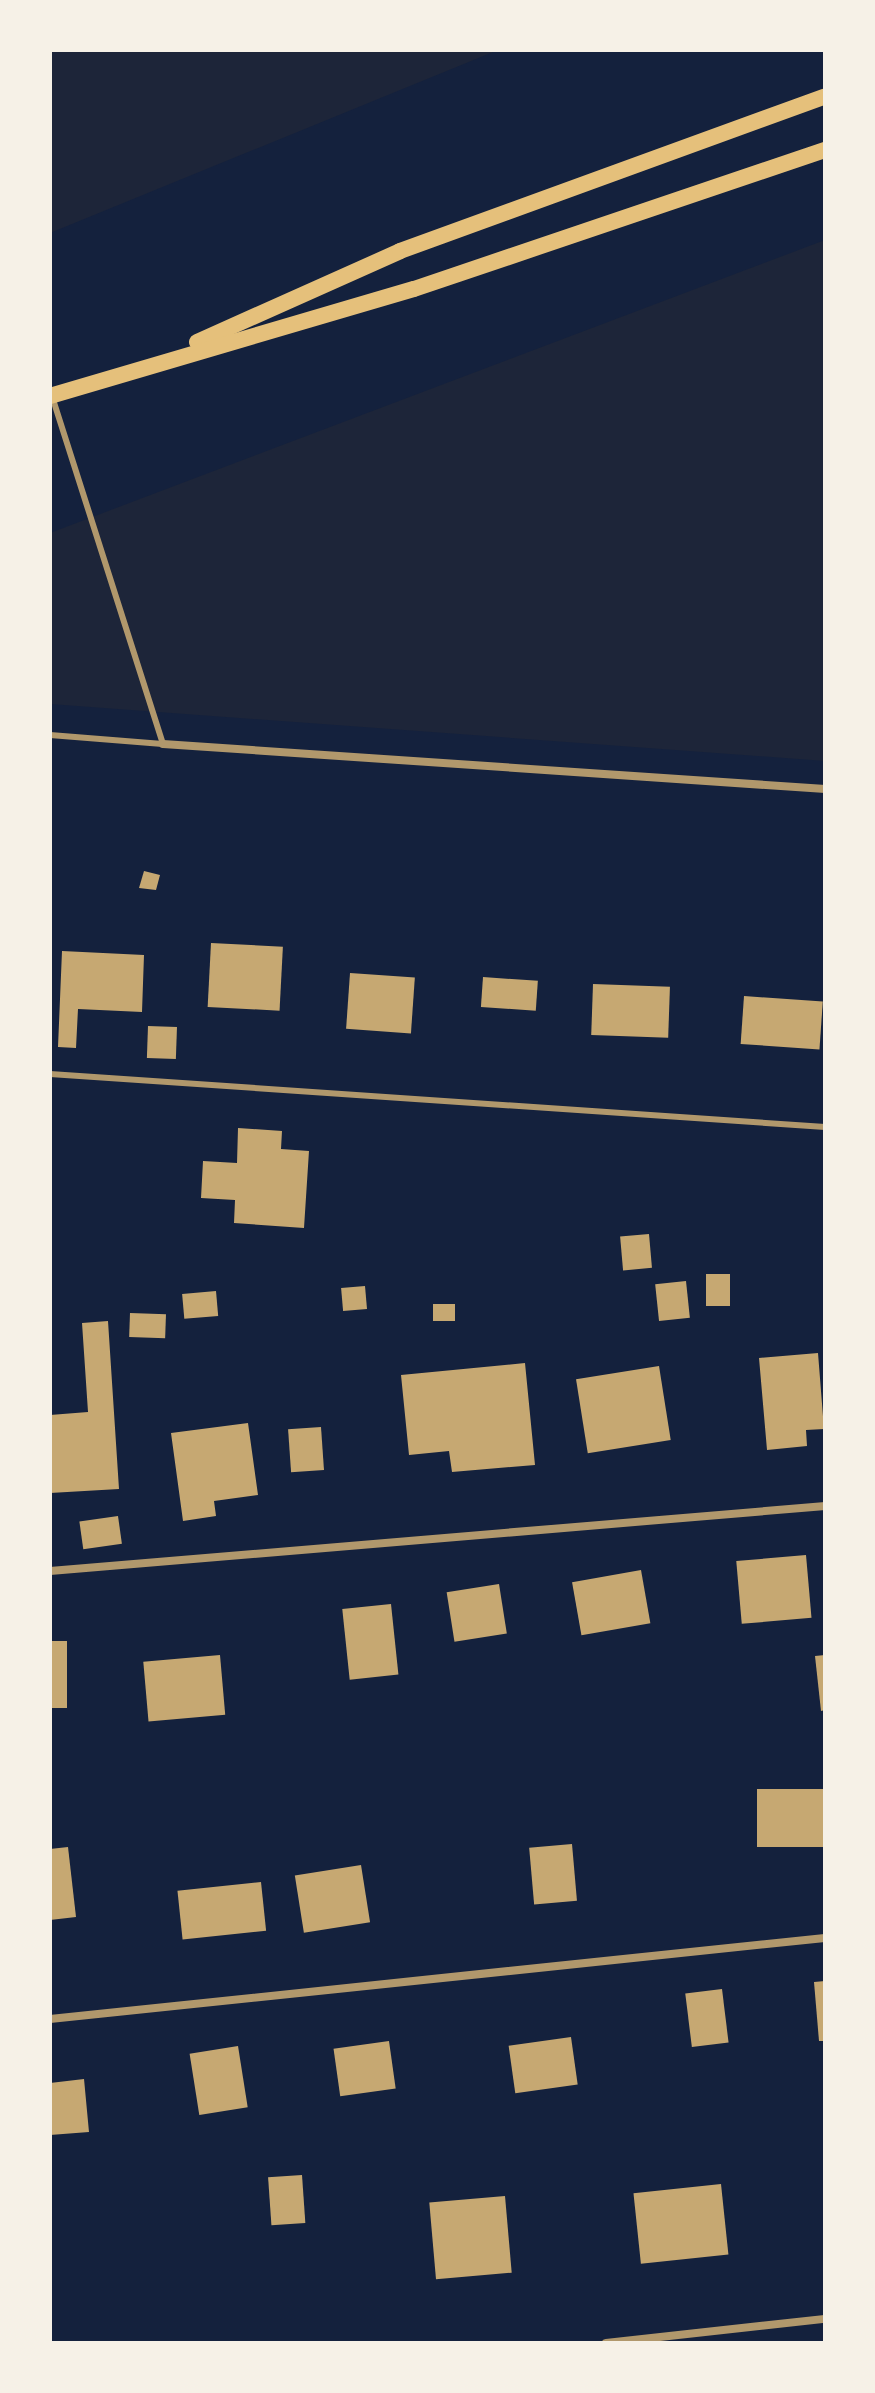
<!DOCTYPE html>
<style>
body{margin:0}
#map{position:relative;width:875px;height:2393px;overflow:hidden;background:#14213d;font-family:"PT Sans",sans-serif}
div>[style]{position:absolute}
.green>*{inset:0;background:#1d2539}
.building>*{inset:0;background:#c6a872;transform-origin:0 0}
.service>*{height:6px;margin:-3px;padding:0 3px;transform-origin:3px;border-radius:3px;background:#b1986c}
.minor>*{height:8px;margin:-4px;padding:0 4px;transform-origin:4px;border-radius:4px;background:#b1986c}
.secondary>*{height:16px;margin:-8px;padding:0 8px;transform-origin:8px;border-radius:8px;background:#e5c07b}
span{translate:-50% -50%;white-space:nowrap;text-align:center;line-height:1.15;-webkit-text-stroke:8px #f6f1e7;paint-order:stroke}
.frame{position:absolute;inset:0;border:52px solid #f6f1e7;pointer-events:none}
</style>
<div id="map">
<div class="green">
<i style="clip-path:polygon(50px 50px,498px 50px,50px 233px)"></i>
<i style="clip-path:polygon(825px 240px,825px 761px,50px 704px,50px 533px)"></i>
</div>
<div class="building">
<i style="clip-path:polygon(144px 871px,160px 875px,156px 890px,139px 888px)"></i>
<i style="left:211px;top:943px;width:72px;height:64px;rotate:3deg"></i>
<i style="clip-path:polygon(62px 951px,144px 955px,142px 1012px,78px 1009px,76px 1048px,58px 1047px)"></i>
<i style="left:350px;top:973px;width:65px;height:56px;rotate:4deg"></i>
<i style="left:483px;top:977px;width:55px;height:30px;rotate:4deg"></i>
<i style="left:593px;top:984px;width:77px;height:51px;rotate:2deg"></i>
<i style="left:744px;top:996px;width:79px;height:48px;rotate:4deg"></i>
<i style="left:148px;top:1026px;width:29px;height:32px;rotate:2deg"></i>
<i style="clip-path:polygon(238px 1128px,282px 1131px,281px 1149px,309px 1151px,304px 1228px,234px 1223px,235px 1200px,201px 1198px,203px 1161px,237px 1163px)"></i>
<i style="left:649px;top:1234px;width:34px;height:29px;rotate:85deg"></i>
<i style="left:706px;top:1274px;width:24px;height:32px"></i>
<i style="left:686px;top:1281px;width:37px;height:31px;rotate:84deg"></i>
<i style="left:365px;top:1286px;width:23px;height:24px;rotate:85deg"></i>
<i style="left:216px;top:1291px;width:25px;height:34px;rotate:85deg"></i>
<i style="left:433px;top:1304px;width:22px;height:17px"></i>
<i style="left:130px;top:1313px;width:36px;height:24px;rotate:2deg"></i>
<i style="clip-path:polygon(108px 1321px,119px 1489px,50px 1493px,50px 1415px,88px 1412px,82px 1323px)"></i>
<i style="clip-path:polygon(818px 1353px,824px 1429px,806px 1430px,807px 1446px,767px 1450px,759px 1358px)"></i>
<i style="clip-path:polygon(525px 1363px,535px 1465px,452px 1472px,449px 1451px,409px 1455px,401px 1375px)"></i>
<i style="left:659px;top:1366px;width:75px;height:84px;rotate:81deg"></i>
<i style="clip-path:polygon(248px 1423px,258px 1495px,214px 1501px,216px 1516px,183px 1521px,171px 1433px)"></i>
<i style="left:321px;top:1427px;width:43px;height:33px;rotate:86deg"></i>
<i style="left:118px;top:1516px;width:28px;height:39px;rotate:82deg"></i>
<i style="left:806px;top:1555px;width:63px;height:70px;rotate:85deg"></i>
<i style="left:641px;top:1570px;width:54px;height:70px;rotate:80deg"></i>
<i style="left:499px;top:1584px;width:50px;height:53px;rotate:81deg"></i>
<i style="left:391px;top:1604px;width:71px;height:49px;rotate:84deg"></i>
<i style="left:50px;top:1641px;width:17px;height:67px"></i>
<i style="left:220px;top:1655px;width:60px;height:77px;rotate:85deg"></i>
<i style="clip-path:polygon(825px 1655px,825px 1710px,821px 1711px,815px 1656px)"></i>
<i style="left:825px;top:1789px;width:58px;height:68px;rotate:90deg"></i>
<i style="left:572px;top:1844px;width:57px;height:43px;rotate:85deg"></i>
<i style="clip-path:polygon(68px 1847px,76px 1917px,50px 1920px,50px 1849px)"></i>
<i style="left:361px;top:1865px;width:58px;height:67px;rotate:81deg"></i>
<i style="left:261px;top:1882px;width:49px;height:84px;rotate:84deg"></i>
<i style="clip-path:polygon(825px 1981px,825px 2041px,819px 2041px,814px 1982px)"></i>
<i style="left:722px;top:1989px;width:54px;height:37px;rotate:83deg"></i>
<i style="left:571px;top:2037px;width:48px;height:63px;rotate:82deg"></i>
<i style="left:389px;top:2041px;width:48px;height:56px;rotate:82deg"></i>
<i style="left:238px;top:2046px;width:62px;height:49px;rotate:81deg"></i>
<i style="clip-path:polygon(84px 2079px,89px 2132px,50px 2135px,50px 2083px)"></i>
<i style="left:302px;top:2175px;width:48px;height:34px;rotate:86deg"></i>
<i style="left:721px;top:2184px;width:71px;height:88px;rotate:84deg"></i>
<i style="left:505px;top:2196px;width:77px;height:76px;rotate:85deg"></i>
</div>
<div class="service">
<i style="left:50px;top:735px;width:113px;rotate:4.6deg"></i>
<i style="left:163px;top:744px;width:362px;rotate:-107.7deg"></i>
<i style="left:50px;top:1074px;width:777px;rotate:3.91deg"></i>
</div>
<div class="minor">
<i style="left:163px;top:744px;width:664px;rotate:3.89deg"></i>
<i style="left:50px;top:1571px;width:778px;rotate:-4.79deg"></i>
<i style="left:50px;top:2019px;width:779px;rotate:-5.97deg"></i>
<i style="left:606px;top:2343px;width:220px;rotate:-6.3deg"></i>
</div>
<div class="secondary">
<i style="left:197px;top:342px;width:222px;rotate:-24.1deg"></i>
<i style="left:400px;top:251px;width:452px;rotate:-20deg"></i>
<i style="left:50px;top:396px;width:379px;rotate:-16.4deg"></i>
<i style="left:414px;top:289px;width:434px;rotate:-18.7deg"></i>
</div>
<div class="frame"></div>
</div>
